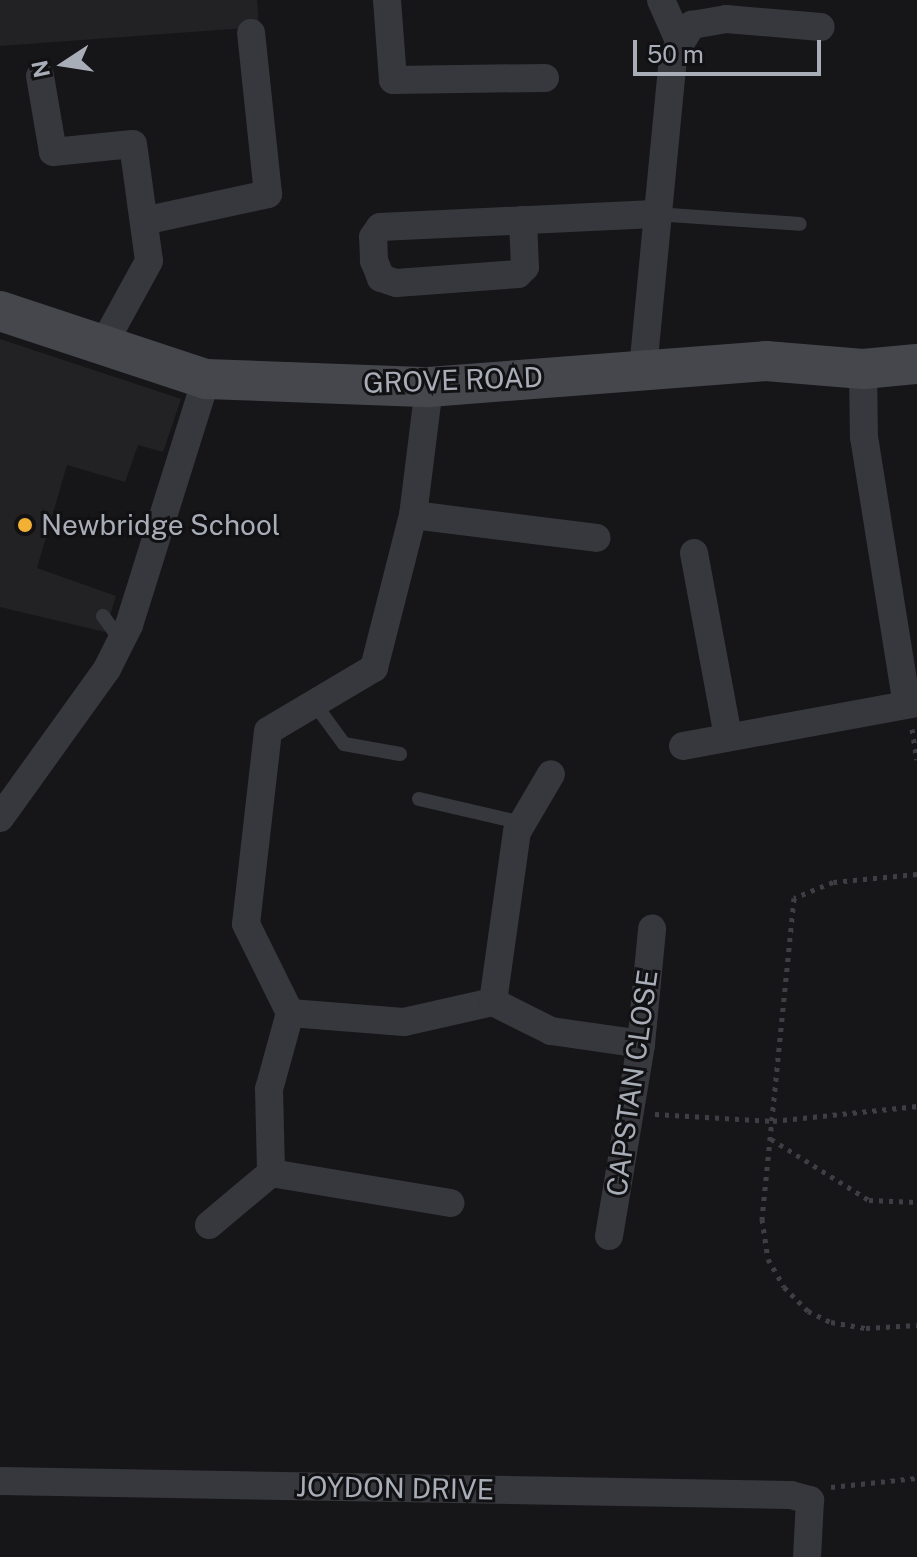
<!DOCTYPE html>
<style>
body{margin:0}
#map{position:relative;width:917px;height:1557px;overflow:hidden;background:#161618;font-family:"Public Sans",sans-serif}
div>[style]{position:absolute}
.built>*{inset:0;background:#222225}
.path>*{height:5px;margin-top:-2.5px;transform-origin:0;background:repeating-linear-gradient(90deg,#3d3f44 0 4px,transparent 0 10px)}
.lane>*{height:14px;margin:-7px;padding:0 7px;transform-origin:7px;border-radius:7px;background:#37383d}
.street>*{height:28px;margin:-14px;padding:0 14px;transform-origin:14px;border-radius:14px;background:#37383d}
.secondary>*{height:40px;margin:-20px;padding:0 20px;transform-origin:20px;border-radius:20px;background:#45474d}
.dots>*{width:22px;height:22px;translate:-50% -50%;box-sizing:border-box;border:4px solid #111113;border-radius:50%}
span{translate:-50% -50%;white-space:nowrap;text-align:center;line-height:1.15;-webkit-text-stroke:6px #111113;paint-order:stroke}
.street-label{font-size:28px;color:#a8adb8}
.poi-label{font-size:28px;color:#a8adb8}
.left{translate:0 -50%;text-align:left}
.north{position:absolute;left:24px;top:24px;width:80px;height:80px;-webkit-text-stroke:6px #111113;paint-order:stroke;rotate:258deg;font-size:22px;font-weight:700;line-height:32px;text-align:center;color:#a8adb8}
.north::after{content:'';display:block;margin:auto;width:28px;height:36px;background:#a8adb8;clip-path:polygon(50% 0,100% 100%,50% 72%,0 100%)}
.scale{position:absolute;left:633px;top:40px;width:188px;height:36px;box-sizing:border-box;border:4px solid #a8adb8;border-top:0;padding-left:10px;font-size:24px;line-height:28px;white-space:nowrap;color:#a8adb8;-webkit-text-stroke:6px #111113;paint-order:stroke}
</style>
<div id="map">
<div class="built">
<i style="clip-path:polygon(0 0,257px 0,259px 27px,0 46px)"></i>
<i style="clip-path:polygon(0 339px,181px 399px,163px 452px,138px 445px,125px 482px,67px 465px,37px 568px,116px 596px,105px 632px,0 607px)"></i>
</div>
<div class="path">
<i style="left:912px;top:729px;width:31px;rotate:81deg"></i>
<i style="left:917px;top:874px;width:84px;rotate:174.6deg"></i>
<i style="left:833px;top:882px;width:42px;rotate:157.7deg"></i>
<i style="left:794px;top:898px;width:323px;rotate:95.7deg"></i>
<i style="left:762px;top:1219px;width:40px;rotate:81.5deg"></i>
<i style="left:768px;top:1259px;width:32px;rotate:60deg"></i>
<i style="left:784px;top:1287px;width:34px;rotate:45deg"></i>
<i style="left:808px;top:1311px;width:25px;rotate:26deg"></i>
<i style="left:831px;top:1322px;width:36px;rotate:10deg"></i>
<i style="left:866px;top:1328px;width:51px;rotate:-3.4deg"></i>
<i style="left:655px;top:1114px;width:118px;rotate:3.4deg"></i>
<i style="left:773px;top:1121px;width:145px;rotate:-5.9deg"></i>
<i style="left:771px;top:1139px;width:115px;rotate:31.9deg"></i>
<i style="left:869px;top:1200px;width:48px;rotate:2.4deg"></i>
<i style="left:831px;top:1487px;width:86px;rotate:-6deg"></i>
</div>
<div class="lane">
<i style="left:655px;top:214px;width:145px;rotate:3.9deg"></i>
<i style="left:103px;top:616px;width:31px;rotate:54deg"></i>
<i style="left:314px;top:703px;width:51px;rotate:53.8deg"></i>
<i style="left:344px;top:744px;width:57px;rotate:10.1deg"></i>
<i style="left:419px;top:799px;width:106px;rotate:13.1deg"></i>
</div>
<div class="street">
<i style="left:387px;top:0;width:80px;rotate:85.7deg"></i>
<i style="left:393px;top:80px;width:152px;rotate:-0.8deg"></i>
<i style="left:661px;top:0;width:47px;rotate:66.2deg"></i>
<i style="left:40px;top:76px;width:77px;rotate:80.3deg"></i>
<i style="left:53px;top:152px;width:80px;rotate:-5.7deg"></i>
<i style="left:133px;top:144px;width:118px;rotate:82.2deg"></i>
<i style="left:149px;top:261px;width:96px;rotate:118.7deg"></i>
<i style="left:148px;top:220px;width:123px;rotate:-12.2deg"></i>
<i style="left:268px;top:194px;width:162px;rotate:-96deg"></i>
<i style="left:523px;top:220px;width:47px;rotate:87.6deg"></i>
<i style="left:525px;top:267px;width:10px;rotate:135deg"></i>
<i style="left:518px;top:274px;width:122px;rotate:175.8deg"></i>
<i style="left:396px;top:283px;width:16px;rotate:-162deg"></i>
<i style="left:381px;top:278px;width:18px;rotate:-112deg"></i>
<i style="left:374px;top:261px;width:24px;rotate:-92deg"></i>
<i style="left:373px;top:237px;width:12px;rotate:-55deg"></i>
<i style="left:380px;top:227px;width:274px;rotate:-2.7deg"></i>
<i style="left:643px;top:369px;width:315px;rotate:-84.5deg"></i>
<i style="left:673px;top:55px;width:36px;rotate:-58deg"></i>
<i style="left:692px;top:25px;width:35px;rotate:-10deg"></i>
<i style="left:726px;top:19px;width:95px;rotate:4.8deg"></i>
<i style="left:863px;top:369px;width:68px;rotate:89.2deg"></i>
<i style="left:864px;top:437px;width:270px;rotate:80.9deg"></i>
<i style="left:429px;top:387px;width:129px;rotate:97.1deg"></i>
<i style="left:413px;top:515px;width:158px;rotate:104.3deg"></i>
<i style="left:374px;top:668px;width:123px;rotate:149.3deg"></i>
<i style="left:268px;top:731px;width:194px;rotate:96.5deg"></i>
<i style="left:246px;top:924px;width:99px;rotate:63.7deg"></i>
<i style="left:290px;top:1013px;width:114px;rotate:4.5deg"></i>
<i style="left:404px;top:1022px;width:91px;rotate:-12.7deg"></i>
<i style="left:493px;top:1002px;width:172px;rotate:-82deg"></i>
<i style="left:517px;top:832px;width:67px;rotate:-59.6deg"></i>
<i style="left:413px;top:515px;width:185px;rotate:7.1deg"></i>
<i style="left:694px;top:553px;width:187px;rotate:79.5deg"></i>
<i style="left:683px;top:746px;width:238px;rotate:-10.4deg"></i>
<i style="left:0;top:818px;width:183px;rotate:-54.3deg"></i>
<i style="left:107px;top:669px;width:49px;rotate:-63.4deg"></i>
<i style="left:129px;top:625px;width:258px;rotate:-72.6deg"></i>
<i style="left:493px;top:1002px;width:65px;rotate:26.6deg"></i>
<i style="left:551px;top:1031px;width:91px;rotate:8.2deg"></i>
<i style="left:290px;top:1013px;width:79px;rotate:105.4deg"></i>
<i style="left:269px;top:1089px;width:84px;rotate:88.6deg"></i>
<i style="left:271px;top:1173px;width:182px;rotate:9.5deg"></i>
<i style="left:209px;top:1225px;width:81px;rotate:-40deg"></i>
<i style="left:609px;top:1236px;width:195px;rotate:-80.5deg"></i>
<i style="left:641px;top:1044px;width:116px;rotate:-84.5deg"></i>
<i style="left:0;top:1481px;width:791px;rotate:1.01deg"></i>
<i style="left:791px;top:1495px;width:20px;rotate:15deg"></i>
<i style="left:810px;top:1500px;width:57px;rotate:93deg"></i>
</div>
<div class="secondary">
<i style="left:0;top:311px;width:217px;rotate:18.3deg"></i>
<i style="left:206px;top:379px;width:223px;rotate:2.1deg"></i>
<i style="left:429px;top:387px;width:338px;rotate:-4.4deg"></i>
<i style="left:766px;top:361px;width:97px;rotate:4.7deg"></i>
<i style="left:863px;top:369px;width:54px;rotate:-5.3deg"></i>
</div>
<div class="dots">
<i style="left:25px;top:525px;background:#f2b134"></i>
</div>
<div class="street-label">
<span style="left:453px;top:380px;rotate:-2deg">GROVE ROAD</span>
<span style="left:632px;top:1083px;rotate:-82deg">CAPSTAN CLOSE</span>
<span style="left:395px;top:1488px;rotate:1deg">JOYDON DRIVE</span>
</div>
<div class="poi-label">
<span class="left" style="left:41px;top:525px">Newbridge School</span>
</div>
<div class="north">N</div>
<div class="scale">50 m</div>
</div>
